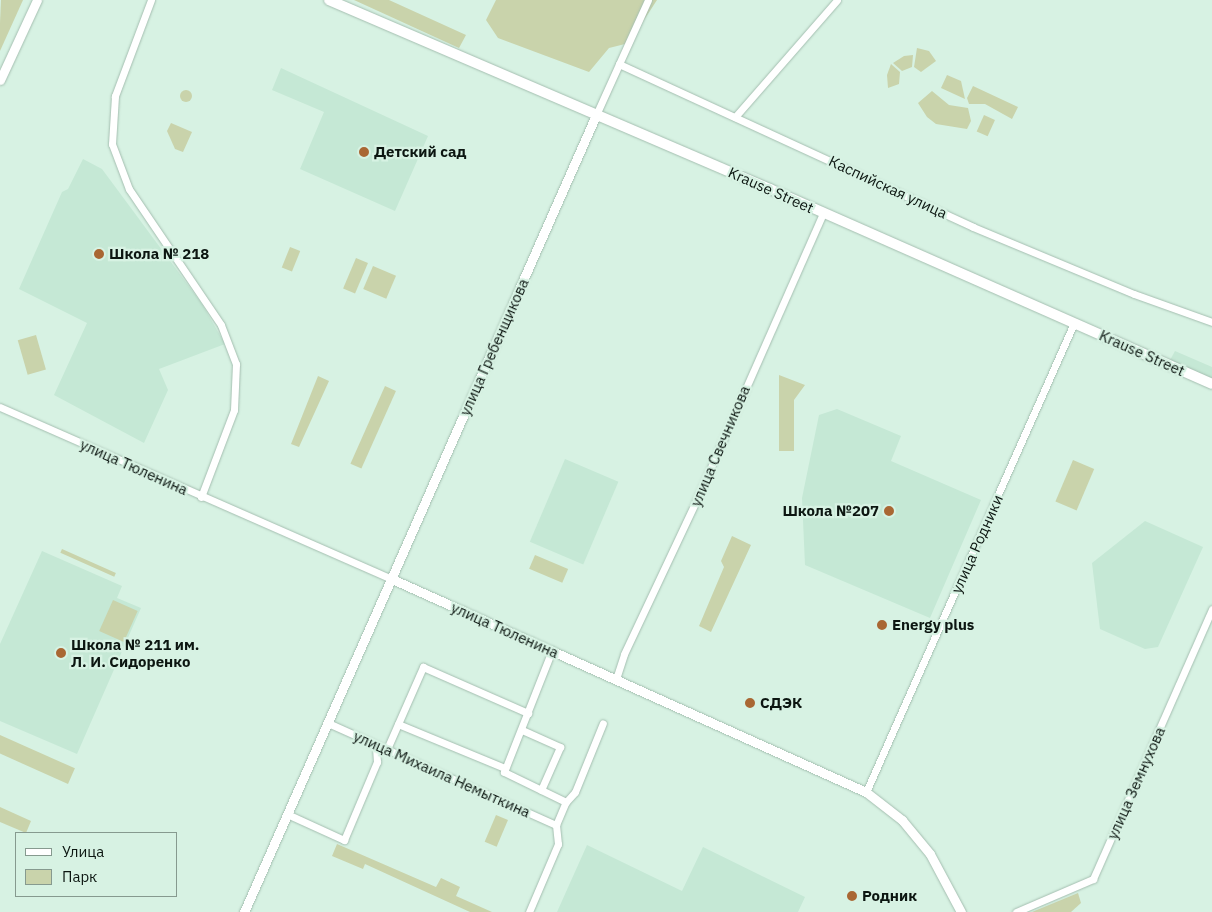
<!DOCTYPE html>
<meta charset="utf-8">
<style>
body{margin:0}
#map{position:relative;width:1212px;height:912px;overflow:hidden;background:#d7f2e3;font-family:"IBM Plex Sans",sans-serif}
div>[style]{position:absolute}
.built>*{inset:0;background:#c5e8d5;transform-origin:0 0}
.green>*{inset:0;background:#c9d3ab;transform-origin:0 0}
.round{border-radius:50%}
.roads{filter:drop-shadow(0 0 1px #a4beb0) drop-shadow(0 0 1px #a4beb0)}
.minor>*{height:7px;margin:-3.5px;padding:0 3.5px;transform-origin:3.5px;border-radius:3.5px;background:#fff}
.tertiary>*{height:9px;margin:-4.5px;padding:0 4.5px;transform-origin:4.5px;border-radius:4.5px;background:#fff}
.secondary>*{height:10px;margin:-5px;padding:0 5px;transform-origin:5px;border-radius:5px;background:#fff}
.dots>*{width:14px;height:14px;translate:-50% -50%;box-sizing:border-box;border:2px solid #d7f2e3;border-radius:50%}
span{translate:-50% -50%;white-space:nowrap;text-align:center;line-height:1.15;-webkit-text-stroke:4.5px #d7f2e3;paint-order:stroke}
.poi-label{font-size:15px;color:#0c1611;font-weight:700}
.left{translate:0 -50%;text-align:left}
.right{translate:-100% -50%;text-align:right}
.street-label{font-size:15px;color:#0c1611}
.legend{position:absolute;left:15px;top:832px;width:162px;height:65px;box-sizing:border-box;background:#d7f2e3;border:1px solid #869a8f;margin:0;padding:6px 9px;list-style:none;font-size:15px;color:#0c1611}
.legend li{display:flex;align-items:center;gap:10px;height:25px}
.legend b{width:25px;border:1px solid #869a8f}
</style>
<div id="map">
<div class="built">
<i style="clip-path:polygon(281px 68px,428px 136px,395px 211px,300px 169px,324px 112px,272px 90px)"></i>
<i style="clip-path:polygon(83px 159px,102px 169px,202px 304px,225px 344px,159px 369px,168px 390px,144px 443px,54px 395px,87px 323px,19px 289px,62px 192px,68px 189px)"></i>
<i style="clip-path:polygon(1175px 351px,1212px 367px,1212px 381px,1169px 362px)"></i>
<i style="clip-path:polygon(837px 409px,901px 436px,891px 461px,981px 500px,930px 618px,805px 565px,802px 498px,819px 415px)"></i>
<i style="left:565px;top:459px;width:58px;height:90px;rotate:23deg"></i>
<i style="clip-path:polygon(1145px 521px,1203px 547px,1158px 647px,1145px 649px,1100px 629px,1092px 563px)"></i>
<i style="clip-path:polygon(42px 551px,122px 586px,117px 598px,141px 608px,77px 754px,0 721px,0 644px)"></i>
<i style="clip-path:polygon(587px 845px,682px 891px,703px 847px,805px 897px,798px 912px,557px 912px)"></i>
</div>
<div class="green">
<i style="clip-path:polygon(1px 0,23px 0,0 51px,0 23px)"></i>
<i style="clip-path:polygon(354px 0,389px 0,466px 35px,459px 48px)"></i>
<i style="clip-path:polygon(496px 0,657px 0,629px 43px,609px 48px,589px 72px,498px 38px,486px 20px)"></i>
<i style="clip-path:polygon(917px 48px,929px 51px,936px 61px,921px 72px,914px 67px)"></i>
<i style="clip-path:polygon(913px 55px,912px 67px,902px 71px,893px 63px,904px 56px)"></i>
<i style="clip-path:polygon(891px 64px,900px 72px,899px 84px,888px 88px,887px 75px)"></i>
<i style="clip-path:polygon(947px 75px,961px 81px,965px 99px,941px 88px)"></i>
<i style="clip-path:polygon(973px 86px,1018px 107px,1012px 119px,985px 104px,969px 104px,967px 98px)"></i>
<i class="round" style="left:180px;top:90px;width:12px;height:12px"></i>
<i style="clip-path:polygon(932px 91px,949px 105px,968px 108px,971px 121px,967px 129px,936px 124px,927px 117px,918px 103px)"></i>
<i style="left:984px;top:115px;width:12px;height:18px;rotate:24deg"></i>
<i style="clip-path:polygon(171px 123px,192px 132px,183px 152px,175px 149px,167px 131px)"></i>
<i style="left:290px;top:247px;width:11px;height:22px;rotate:22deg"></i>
<i style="left:356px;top:258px;width:13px;height:33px;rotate:23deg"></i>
<i style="left:373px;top:266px;width:25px;height:25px;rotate:23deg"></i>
<i style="left:36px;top:335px;width:36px;height:19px;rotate:74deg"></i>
<i style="clip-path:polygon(779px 375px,805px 385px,794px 400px,794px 451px,779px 451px)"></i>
<i style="clip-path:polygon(318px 376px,329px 381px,299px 447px,291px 444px)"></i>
<i style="left:385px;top:386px;width:12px;height:85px;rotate:24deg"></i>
<i style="left:1073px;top:460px;width:23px;height:45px;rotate:23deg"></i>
<i style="clip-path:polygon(732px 536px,751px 545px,711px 632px,699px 626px,724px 567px,721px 561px)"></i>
<i style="left:62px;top:549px;width:59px;height:4px;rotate:24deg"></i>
<i style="left:535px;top:555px;width:36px;height:15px;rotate:23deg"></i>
<i style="left:113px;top:600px;width:27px;height:34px;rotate:24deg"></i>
<i style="left:0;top:735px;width:82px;height:17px;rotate:24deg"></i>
<i style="clip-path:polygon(0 807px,31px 821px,26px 833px,0 822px)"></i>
<i style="left:496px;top:815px;width:13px;height:29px;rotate:23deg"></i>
<i style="clip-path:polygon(337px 844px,436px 887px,441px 878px,460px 887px,456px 896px,492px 912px,470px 912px,365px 864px,363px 869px,332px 856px)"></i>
<i style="clip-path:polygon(1078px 893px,1081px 903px,1071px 912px,1032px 912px)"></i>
</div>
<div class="roads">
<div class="minor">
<i style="left:151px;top:0;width:103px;rotate:110.6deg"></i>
<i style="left:115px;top:96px;width:48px;rotate:93.6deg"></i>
<i style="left:112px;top:144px;width:48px;rotate:69.3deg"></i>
<i style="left:129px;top:189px;width:164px;rotate:55.9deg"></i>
<i style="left:221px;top:325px;width:42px;rotate:69deg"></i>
<i style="left:236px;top:364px;width:46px;rotate:92.5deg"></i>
<i style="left:234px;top:410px;width:93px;rotate:110.8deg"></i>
<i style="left:619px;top:64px;width:70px;rotate:-65.6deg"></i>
<i style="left:596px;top:115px;width:56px;rotate:-65.7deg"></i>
<i style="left:619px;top:64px;width:390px;rotate:24.7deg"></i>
<i style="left:973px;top:227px;width:174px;rotate:22.6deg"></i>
<i style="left:1134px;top:294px;width:83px;rotate:19.7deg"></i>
<i style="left:735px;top:117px;width:155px;rotate:-48.9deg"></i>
<i style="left:0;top:407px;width:428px;rotate:23.7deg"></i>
<i style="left:616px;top:679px;width:26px;rotate:-72deg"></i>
<i style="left:624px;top:654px;width:171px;rotate:-64.8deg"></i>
<i style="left:697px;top:499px;width:313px;rotate:-66.2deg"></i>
<i style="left:328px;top:723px;width:250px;rotate:24.1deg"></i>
<i style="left:398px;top:724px;width:116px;rotate:22.4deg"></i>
<i style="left:522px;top:730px;width:42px;rotate:24.1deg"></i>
<i style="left:560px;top:747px;width:47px;rotate:113.8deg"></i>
<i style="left:387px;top:749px;width:90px;rotate:-66.3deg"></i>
<i style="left:423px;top:667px;width:115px;rotate:23.7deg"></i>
<i style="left:866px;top:792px;width:513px;rotate:-66.08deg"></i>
<i style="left:566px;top:802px;width:13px;rotate:-48deg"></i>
<i style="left:575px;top:792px;width:74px;rotate:-67.9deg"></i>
<i style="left:287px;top:814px;width:63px;rotate:24.5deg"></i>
<i style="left:344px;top:840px;width:85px;rotate:-67.1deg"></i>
<i style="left:377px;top:762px;width:14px;rotate:-94deg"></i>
<i style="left:529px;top:912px;width:74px;rotate:-66.9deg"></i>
<i style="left:558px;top:844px;width:19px;rotate:-96deg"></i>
<i style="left:556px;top:825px;width:25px;rotate:-67deg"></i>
<i style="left:566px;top:802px;width:69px;rotate:-154.2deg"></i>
<i style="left:504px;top:772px;width:131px;rotate:-68.5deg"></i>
<i style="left:1016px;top:912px;width:84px;rotate:-23.2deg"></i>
<i style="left:1093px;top:879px;width:295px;rotate:-66.2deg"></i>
</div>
<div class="tertiary">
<i style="left:0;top:80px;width:88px;rotate:-65.2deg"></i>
<i style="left:392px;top:579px;width:520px;rotate:24.2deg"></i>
<i style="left:866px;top:792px;width:46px;rotate:37.9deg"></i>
<i style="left:902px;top:820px;width:44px;rotate:50.5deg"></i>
<i style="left:930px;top:854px;width:66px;rotate:61.9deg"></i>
<i style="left:244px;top:912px;width:871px;rotate:-66.17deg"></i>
</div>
<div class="secondary">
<i style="left:329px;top:0;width:480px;rotate:23.2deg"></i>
<i style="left:770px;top:189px;width:483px;rotate:23.8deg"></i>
</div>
</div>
<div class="dots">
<i style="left:364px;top:152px;background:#a96733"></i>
<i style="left:99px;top:254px;background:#a96733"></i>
<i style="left:889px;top:511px;background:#a96733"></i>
<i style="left:882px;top:625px;background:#a96733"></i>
<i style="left:61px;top:653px;background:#a96733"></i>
<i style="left:750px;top:703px;background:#a96733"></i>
<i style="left:852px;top:896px;background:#a96733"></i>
</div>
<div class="poi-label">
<span class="left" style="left:374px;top:152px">Детский сад</span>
<span class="left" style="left:109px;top:254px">Школа № 218</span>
<span class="right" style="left:879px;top:511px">Школа №207</span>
<span class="left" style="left:892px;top:625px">Energy plus</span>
<span class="left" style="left:71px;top:653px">Школа № 211 им.<br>Л. И. Сидоренко</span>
<span class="left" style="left:760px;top:703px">СДЭК</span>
<span class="left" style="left:862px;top:896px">Родник</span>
</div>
<div class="street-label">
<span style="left:888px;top:187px;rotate:25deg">Каспийская улица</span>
<span style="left:771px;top:190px;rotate:24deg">Krause Street</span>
<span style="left:494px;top:347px;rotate:-66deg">улица Гребенщикова</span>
<span style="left:1142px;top:353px;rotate:24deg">Krause Street</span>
<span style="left:720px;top:446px;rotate:-67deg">улица Свечникова</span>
<span style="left:134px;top:467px;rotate:24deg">улица Тюленина</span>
<span style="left:977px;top:544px;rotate:-66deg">улица Родники</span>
<span style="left:505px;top:630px;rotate:24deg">улица Тюленина</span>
<span style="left:442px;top:774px;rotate:24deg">улица Михаила Немыткина</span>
<span style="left:1136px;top:783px;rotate:-66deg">улица Земнухова</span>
</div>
<ul class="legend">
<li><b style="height:6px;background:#fff"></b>Улица</li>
<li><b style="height:14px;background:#c9d3ab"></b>Парк</li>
</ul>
</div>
